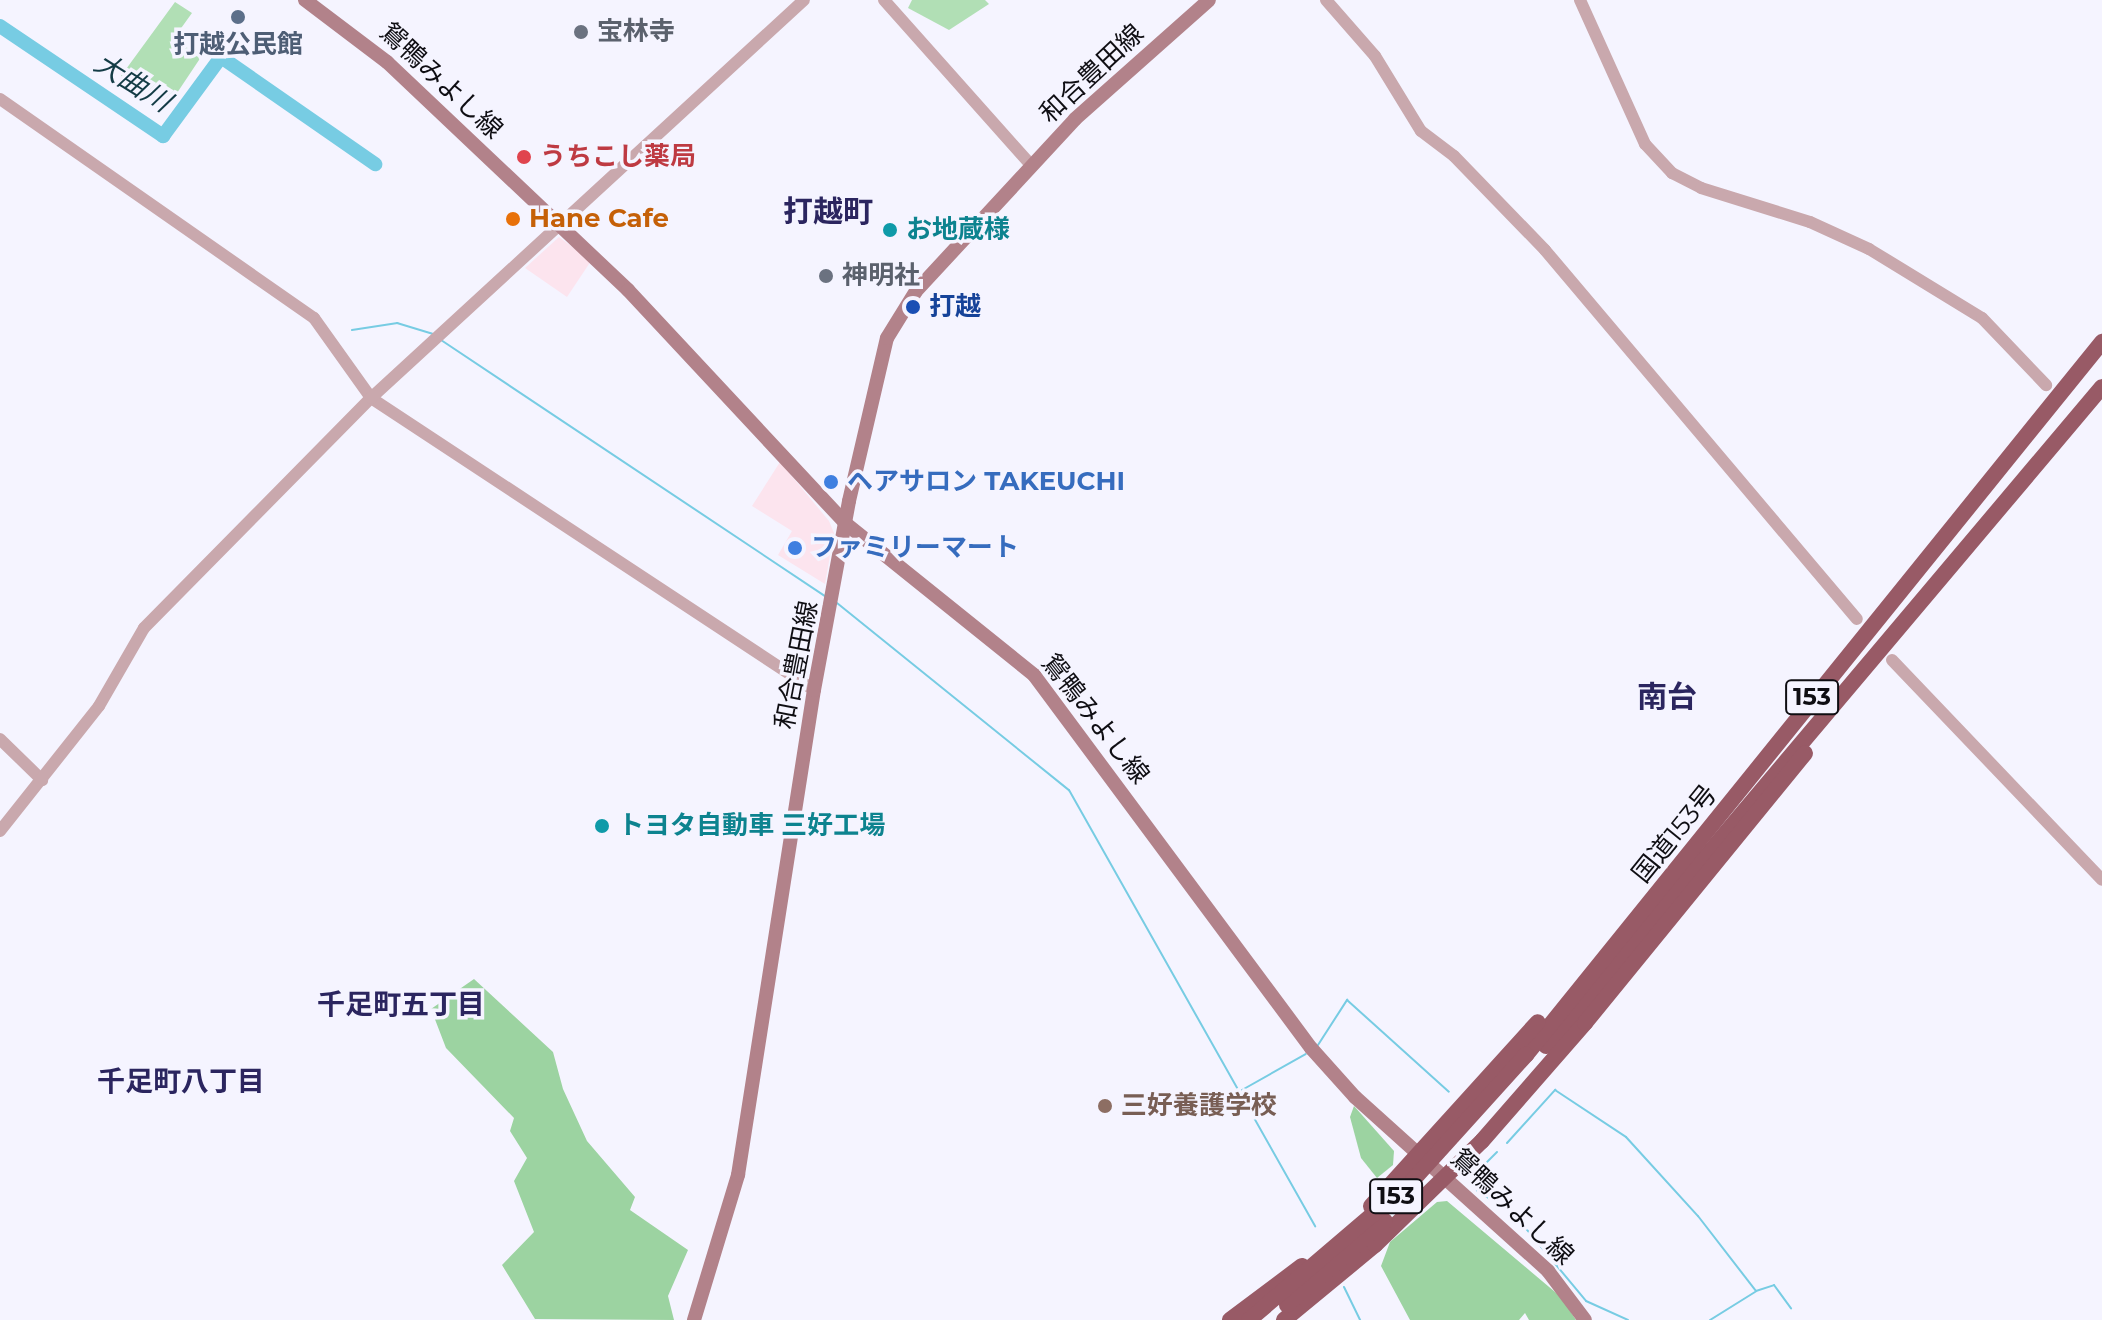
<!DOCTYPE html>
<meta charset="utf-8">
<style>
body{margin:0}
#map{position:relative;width:2102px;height:1320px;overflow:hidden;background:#f5f4ff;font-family:Montserrat,"Noto Sans JP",sans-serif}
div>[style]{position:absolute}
.commercial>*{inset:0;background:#fce4ee}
.green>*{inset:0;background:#b1dfb5}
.forest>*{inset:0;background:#9cd3a1}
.stream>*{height:2px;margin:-1px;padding:0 1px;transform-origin:1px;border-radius:1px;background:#77cce3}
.river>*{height:14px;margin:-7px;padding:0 7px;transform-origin:7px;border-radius:7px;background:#77cce3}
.tertiary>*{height:12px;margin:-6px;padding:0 6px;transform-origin:6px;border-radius:6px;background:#c9a8ad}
.secondary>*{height:14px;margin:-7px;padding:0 7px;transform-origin:7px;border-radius:7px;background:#b2828a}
.trunk>*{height:16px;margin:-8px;padding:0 8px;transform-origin:8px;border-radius:8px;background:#985a66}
.trunk-bridge>*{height:16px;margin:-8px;padding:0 8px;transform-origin:8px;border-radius:8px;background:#985a66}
.dots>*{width:22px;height:22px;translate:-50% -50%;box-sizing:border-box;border:4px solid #f5f4ff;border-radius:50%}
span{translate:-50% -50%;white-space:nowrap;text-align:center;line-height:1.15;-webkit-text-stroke:7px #f5f4ff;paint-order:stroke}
.shield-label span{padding:2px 6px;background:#f5f4ff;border:2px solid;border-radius:6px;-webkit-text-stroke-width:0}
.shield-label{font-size:24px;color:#0f0e13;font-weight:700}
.worship-label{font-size:26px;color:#5b616d;font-weight:700}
.left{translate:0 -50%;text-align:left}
.service-label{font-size:26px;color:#4e5e75;font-weight:700}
.street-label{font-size:26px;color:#0f0e13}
.health-label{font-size:26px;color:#be3a42;font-weight:700}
.food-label{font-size:26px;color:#c56008;font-weight:700}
.culture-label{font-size:26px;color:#0d838f;font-weight:700}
.transit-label{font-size:26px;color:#164399;font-weight:700}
.shop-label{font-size:26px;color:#366cbe;font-weight:700}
.education-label{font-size:26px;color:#785e54;font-weight:700}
.water-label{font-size:28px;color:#143c46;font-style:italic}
.neighbourhood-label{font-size:28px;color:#2b255f;font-weight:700}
.quarter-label{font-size:30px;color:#2b255f;font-weight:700}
</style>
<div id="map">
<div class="commercial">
<i style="clip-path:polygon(559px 237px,591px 261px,567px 297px,525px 268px)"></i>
<i style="clip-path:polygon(780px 462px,829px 521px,834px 533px,825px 584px,778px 555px,792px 531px,752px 506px)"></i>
</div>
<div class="green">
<i style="clip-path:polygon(912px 0,985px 0,989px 4px,949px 30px,908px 8px)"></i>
<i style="clip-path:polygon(175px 2px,192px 13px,174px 38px,201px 57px,167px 108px,121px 76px)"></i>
</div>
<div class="forest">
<i style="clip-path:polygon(474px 979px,553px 1052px,563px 1089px,587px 1141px,635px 1197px,630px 1210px,688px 1250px,668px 1296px,674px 1320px,535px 1319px,502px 1265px,534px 1232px,514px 1181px,527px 1158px,510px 1131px,514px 1118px,446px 1048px,431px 1009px)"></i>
<i style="clip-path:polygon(1354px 1106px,1394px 1151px,1393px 1165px,1377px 1178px,1361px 1158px,1350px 1117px)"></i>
<i style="clip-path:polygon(1447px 1201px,1561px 1297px,1576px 1320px,1529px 1320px,1525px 1313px,1519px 1320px,1410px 1320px,1381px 1266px,1390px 1242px,1437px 1202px)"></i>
</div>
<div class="stream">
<i style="left:352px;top:330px;width:46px;rotate:-8.8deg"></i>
<i style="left:397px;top:323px;width:37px;rotate:17deg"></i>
<i style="left:441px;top:340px;width:462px;rotate:33.7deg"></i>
<i style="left:837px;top:603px;width:298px;rotate:38.9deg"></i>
<i style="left:1069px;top:790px;width:501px;rotate:60.57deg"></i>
<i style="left:1318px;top:1045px;width:54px;rotate:-57.2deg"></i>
<i style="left:1347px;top:1000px;width:137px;rotate:42deg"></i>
<i style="left:1242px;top:1090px;width:73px;rotate:-29.4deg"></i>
<i style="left:1507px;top:1143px;width:72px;rotate:-47.8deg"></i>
<i style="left:1555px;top:1090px;width:85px;rotate:33.5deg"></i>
<i style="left:1626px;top:1137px;width:107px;rotate:47.7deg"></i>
<i style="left:1698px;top:1216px;width:95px;rotate:52.3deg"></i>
<i style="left:1756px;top:1291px;width:19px;rotate:-18deg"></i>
<i style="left:1774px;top:1285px;width:29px;rotate:54deg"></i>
<i style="left:1497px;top:1152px;width:33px;rotate:135deg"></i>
<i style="left:1474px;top:1175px;width:16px;rotate:79deg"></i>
<i style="left:1477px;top:1191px;width:42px;rotate:31.4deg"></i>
<i style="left:1513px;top:1213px;width:114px;rotate:50.3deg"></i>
<i style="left:1586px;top:1301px;width:46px;rotate:24.3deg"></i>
<i style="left:1344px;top:1287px;width:37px;rotate:64deg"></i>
<i style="left:1710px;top:1320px;width:53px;rotate:-31.9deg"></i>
</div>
<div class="river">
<i style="left:0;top:26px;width:197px;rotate:34deg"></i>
<i style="left:163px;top:136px;width:98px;rotate:-53.7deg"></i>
<i style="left:221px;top:57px;width:188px;rotate:34.8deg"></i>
</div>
<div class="tertiary">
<i style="left:884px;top:0;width:222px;rotate:48.3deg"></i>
<i style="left:1326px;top:0;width:74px;rotate:48.8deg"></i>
<i style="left:1375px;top:56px;width:88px;rotate:58.5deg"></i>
<i style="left:1421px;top:131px;width:41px;rotate:37.1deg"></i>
<i style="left:1454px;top:156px;width:131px;rotate:45.9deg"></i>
<i style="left:1545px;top:250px;width:483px;rotate:49.8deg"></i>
<i style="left:1580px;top:0;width:158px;rotate:65.7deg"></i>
<i style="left:1645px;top:144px;width:40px;rotate:47deg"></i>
<i style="left:1672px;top:173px;width:33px;rotate:27deg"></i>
<i style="left:1701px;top:188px;width:114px;rotate:17.3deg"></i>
<i style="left:1810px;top:222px;width:65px;rotate:24.6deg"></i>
<i style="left:1869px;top:249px;width:132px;rotate:31.4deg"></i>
<i style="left:1982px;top:318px;width:93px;rotate:46.3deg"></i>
<i style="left:0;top:99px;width:383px;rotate:34.9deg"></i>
<i style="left:314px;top:318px;width:98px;rotate:54.5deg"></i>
<i style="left:371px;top:398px;width:531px;rotate:33.39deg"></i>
<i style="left:1892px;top:660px;width:304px;rotate:46.3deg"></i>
<i style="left:0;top:739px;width:59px;rotate:44.3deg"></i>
<i style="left:0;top:831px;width:159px;rotate:-51.6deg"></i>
<i style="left:99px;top:706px;width:90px;rotate:-60deg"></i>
<i style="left:144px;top:628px;width:323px;rotate:-45.4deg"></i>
<i style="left:371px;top:398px;width:588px;rotate:-42.59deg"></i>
</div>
<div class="secondary">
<i style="left:305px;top:0;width:103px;rotate:37.1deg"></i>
<i style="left:387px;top:62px;width:332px;rotate:43.4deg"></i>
<i style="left:628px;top:290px;width:318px;rotate:47deg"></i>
<i style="left:845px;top:523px;width:243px;rotate:38.8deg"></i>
<i style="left:1034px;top:675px;width:465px;rotate:53.4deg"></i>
<i style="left:1311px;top:1048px;width:66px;rotate:48.1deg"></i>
<i style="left:1355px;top:1097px;width:260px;rotate:42deg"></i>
<i style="left:1548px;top:1271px;width:61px;rotate:52.9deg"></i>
<i style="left:694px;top:1320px;width:152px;rotate:-73.1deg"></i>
<i style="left:738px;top:1175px;width:491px;rotate:-81.1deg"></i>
<i style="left:814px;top:690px;width:192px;rotate:-79.5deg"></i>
<i style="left:849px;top:501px;width:167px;rotate:-76.9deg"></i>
<i style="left:887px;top:338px;width:55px;rotate:-58.3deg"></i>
<i style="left:916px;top:291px;width:234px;rotate:-47.2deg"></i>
<i style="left:1075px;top:119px;width:179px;rotate:-41.6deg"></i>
</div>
<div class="trunk">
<i style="left:1546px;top:1046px;width:862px;rotate:-49.85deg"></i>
<i style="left:1526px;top:1055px;width:917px;rotate:-51.07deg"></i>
<i style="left:1371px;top:1206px;width:248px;rotate:-47.8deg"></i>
<i style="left:1230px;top:1320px;width:90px;rotate:-36.9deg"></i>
<i style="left:1284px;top:1320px;width:118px;rotate:-39.5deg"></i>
<i style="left:1375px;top:1245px;width:149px;rotate:-44.2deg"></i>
<i style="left:1482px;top:1141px;width:157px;rotate:-48.9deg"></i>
<i style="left:1585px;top:1023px;width:348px;rotate:-50.8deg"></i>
</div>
<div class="trunk-bridge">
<i style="left:1287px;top:1305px;width:129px;rotate:-40.6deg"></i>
<i style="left:1249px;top:1320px;width:216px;rotate:-40.5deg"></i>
<i style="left:1413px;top:1180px;width:169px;rotate:-47.9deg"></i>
</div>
<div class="dots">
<i style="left:238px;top:17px;background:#5c6f8a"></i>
<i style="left:581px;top:32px;background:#6b7280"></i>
<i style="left:524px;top:157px;background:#e0444e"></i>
<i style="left:513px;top:219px;background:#e8710a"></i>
<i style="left:890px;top:230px;background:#0f9aa8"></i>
<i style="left:826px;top:276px;background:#6b7280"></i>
<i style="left:913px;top:307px;background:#1a4fb4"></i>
<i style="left:831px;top:482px;background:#3f7fe0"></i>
<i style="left:795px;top:548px;background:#3f7fe0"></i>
<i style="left:602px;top:826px;background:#0f9aa8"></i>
<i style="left:1105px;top:1106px;background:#8d6e63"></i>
</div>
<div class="shield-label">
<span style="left:1812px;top:697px">153</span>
<span style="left:1396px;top:1196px">153</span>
</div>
<div class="worship-label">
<span class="left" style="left:597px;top:32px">宝林寺</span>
<span class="left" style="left:842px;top:276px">神明社</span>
</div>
<div class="service-label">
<span style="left:238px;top:45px">打越公民館</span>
</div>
<div class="street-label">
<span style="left:1092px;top:74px;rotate:-43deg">和合豊田線</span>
<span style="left:441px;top:81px;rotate:43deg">鴛鴨みよし線</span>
<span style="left:797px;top:665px;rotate:-79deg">和合豊田線</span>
<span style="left:1095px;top:719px;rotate:52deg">鴛鴨みよし線</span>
<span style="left:1675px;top:834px;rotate:-51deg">国道153号</span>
<span style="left:1512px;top:1207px;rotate:43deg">鴛鴨みよし線</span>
</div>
<div class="health-label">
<span class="left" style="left:540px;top:157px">うちこし薬局</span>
</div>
<div class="food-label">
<span class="left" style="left:529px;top:219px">Hane Cafe</span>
</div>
<div class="culture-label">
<span class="left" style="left:906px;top:230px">お地蔵様</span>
<span class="left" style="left:618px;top:826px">トヨタ自動車 三好工場</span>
</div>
<div class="transit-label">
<span class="left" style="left:929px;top:307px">打越</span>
</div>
<div class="shop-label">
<span class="left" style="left:847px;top:482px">ヘアサロン TAKEUCHI</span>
<span class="left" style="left:811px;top:548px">ファミリーマート</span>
</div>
<div class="education-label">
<span class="left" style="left:1121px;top:1106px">三好養護学校</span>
</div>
<div class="water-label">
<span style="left:133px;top:82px;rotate:32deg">大曲川</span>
</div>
<div class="neighbourhood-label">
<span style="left:401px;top:1004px">千足町五丁目</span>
<span style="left:181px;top:1081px">千足町八丁目</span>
</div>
<div class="quarter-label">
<span style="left:828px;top:212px">打越町</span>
<span style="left:1667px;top:697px">南台</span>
</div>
</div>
